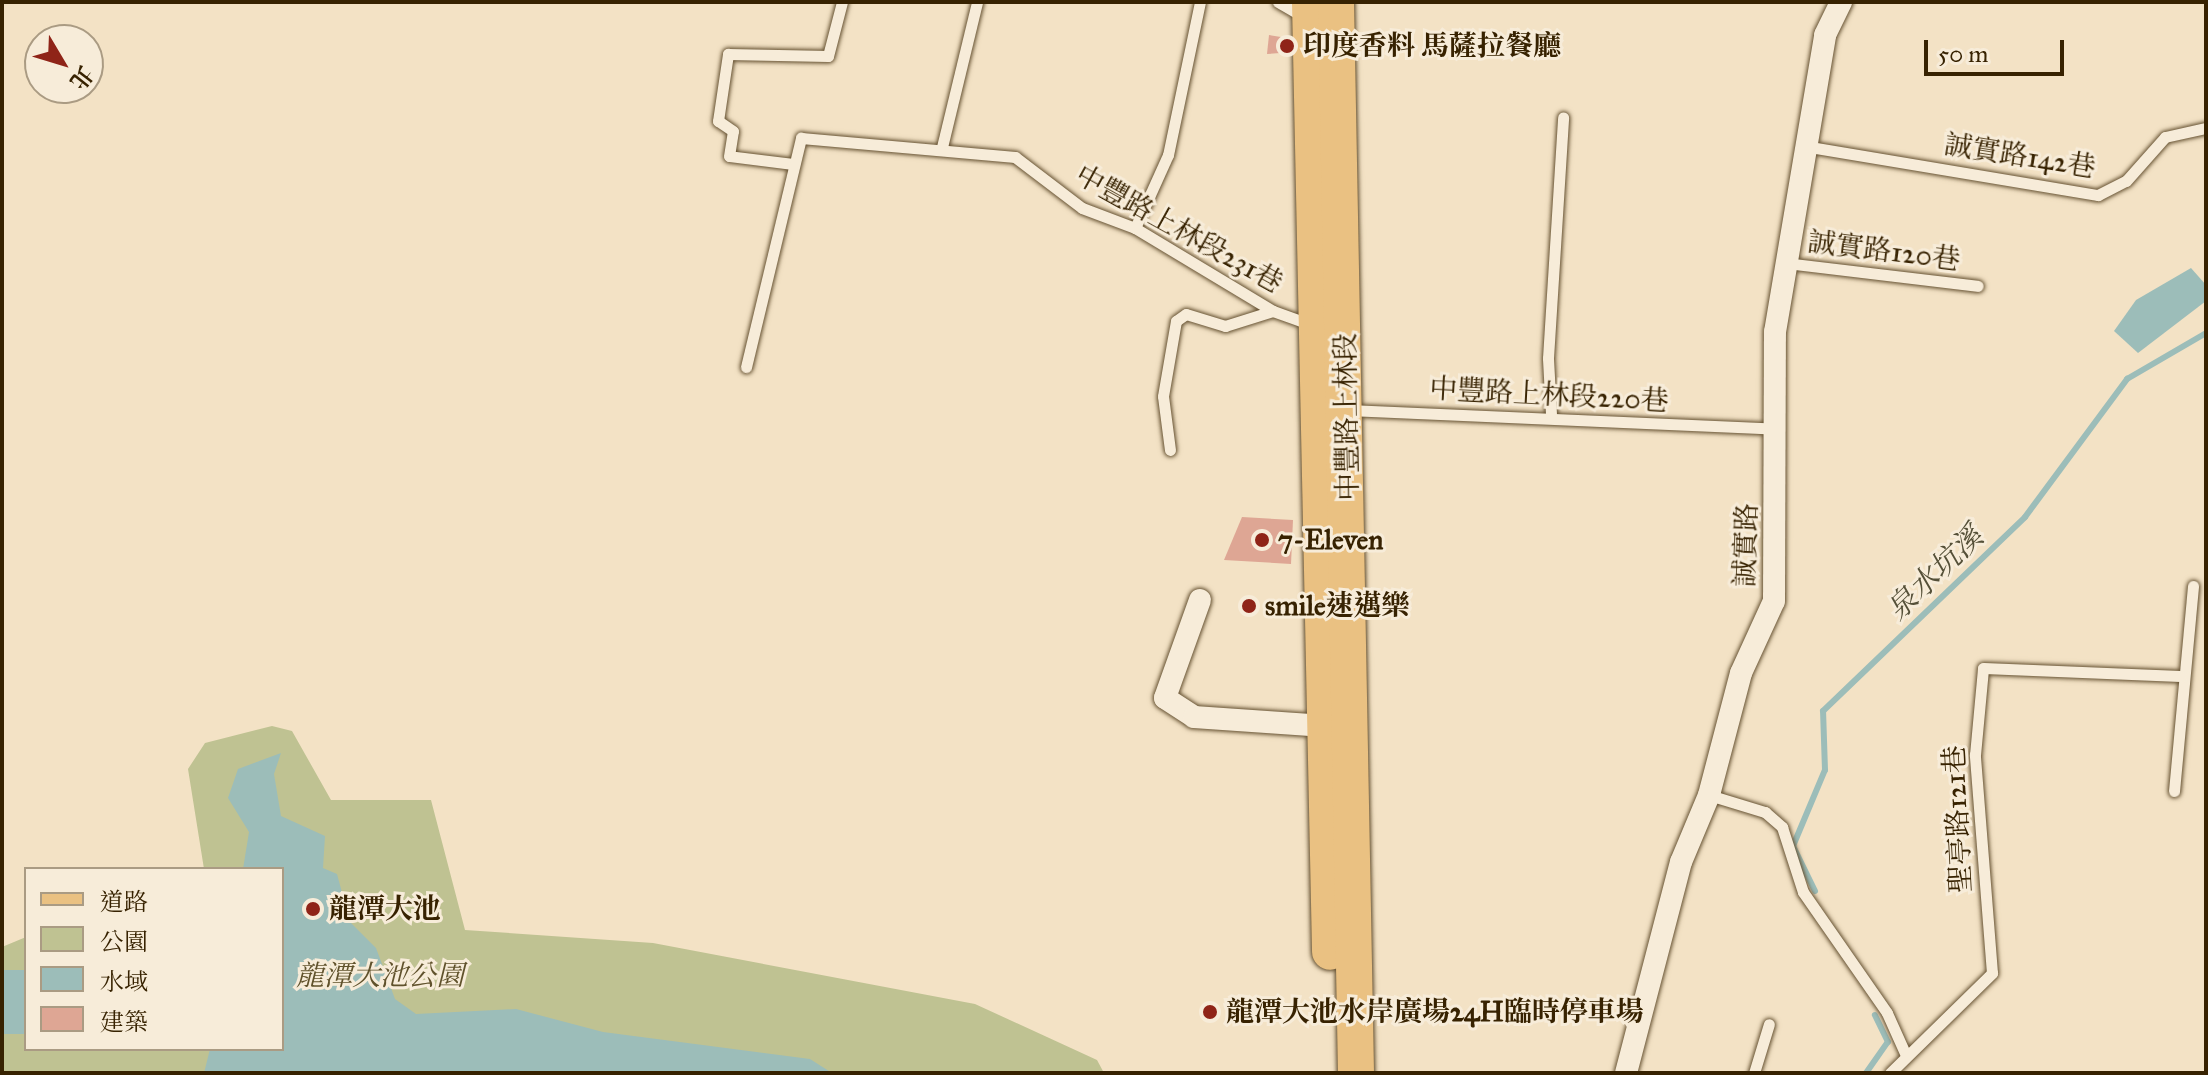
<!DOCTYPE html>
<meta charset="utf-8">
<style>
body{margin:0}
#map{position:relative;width:2208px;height:1075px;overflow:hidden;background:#f3e2c5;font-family:"IM FELL Great Primer","Noto Serif TC",serif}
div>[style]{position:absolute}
.green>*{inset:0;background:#bfc292}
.water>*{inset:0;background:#9cbdb9;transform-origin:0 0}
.stream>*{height:6px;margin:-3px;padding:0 3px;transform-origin:3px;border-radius:3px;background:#9cbdb9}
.building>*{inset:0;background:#dea694}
.roads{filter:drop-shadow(0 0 2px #665232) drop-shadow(0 0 2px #665232)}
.service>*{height:11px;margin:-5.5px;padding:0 5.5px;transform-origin:5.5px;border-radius:5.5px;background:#f7ecd9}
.minor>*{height:22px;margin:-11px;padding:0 11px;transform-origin:11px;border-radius:11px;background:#f7ecd9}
.primary>*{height:36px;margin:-18px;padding:0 18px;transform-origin:18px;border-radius:18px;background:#eac182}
.dots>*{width:22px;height:22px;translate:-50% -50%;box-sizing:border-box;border:4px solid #f7ecd9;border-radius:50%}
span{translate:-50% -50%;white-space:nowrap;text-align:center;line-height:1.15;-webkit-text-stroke:6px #f7ecd9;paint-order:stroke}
.poi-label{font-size:28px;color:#372201;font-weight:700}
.left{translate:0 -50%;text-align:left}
.street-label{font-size:28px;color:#372201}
.park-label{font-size:28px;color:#60522c;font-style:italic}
.water-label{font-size:30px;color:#555038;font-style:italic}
.frame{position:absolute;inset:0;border:4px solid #372201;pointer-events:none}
.legend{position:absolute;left:24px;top:867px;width:260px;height:184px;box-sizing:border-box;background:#f7ecd9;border:2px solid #aa9b83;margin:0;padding:10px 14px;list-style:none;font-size:24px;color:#372201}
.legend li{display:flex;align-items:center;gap:16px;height:40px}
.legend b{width:40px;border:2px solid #aa9b83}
.north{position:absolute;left:24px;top:24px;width:80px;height:80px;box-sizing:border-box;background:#f7ecd9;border:2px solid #aa9b83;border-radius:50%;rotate:128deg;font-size:22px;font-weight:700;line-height:32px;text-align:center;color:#372201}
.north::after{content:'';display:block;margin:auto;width:28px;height:36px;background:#8f2418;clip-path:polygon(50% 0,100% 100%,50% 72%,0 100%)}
.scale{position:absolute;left:1924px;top:40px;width:140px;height:36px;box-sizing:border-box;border:4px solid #372201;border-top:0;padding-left:10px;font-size:24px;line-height:28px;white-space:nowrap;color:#372201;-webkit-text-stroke:6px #f7ecd9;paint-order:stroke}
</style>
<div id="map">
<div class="green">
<i style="clip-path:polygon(272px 726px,292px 731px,331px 800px,431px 800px,465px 930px,653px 943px,975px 1004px,1097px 1060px,1104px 1073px,2px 1073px,2px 947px,26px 937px,26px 1049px,282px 1049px,282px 869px,204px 869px,188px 769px,205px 743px)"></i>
</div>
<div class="water">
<i style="clip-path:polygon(2191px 268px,2206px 285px,2206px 301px,2138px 353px,2114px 331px,2136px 300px)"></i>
<i style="clip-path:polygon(281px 753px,274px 774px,281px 816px,325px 836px,323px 868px,337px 874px,350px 922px,376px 948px,395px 999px,416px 1014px,516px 1009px,603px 1032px,810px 1059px,832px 1073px,204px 1073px,210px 1049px,282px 1049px,282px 869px,243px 869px,249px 832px,228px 798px,238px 769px)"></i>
<i style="left:26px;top:970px;width:64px;height:24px;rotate:90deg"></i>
</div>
<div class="stream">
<i style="left:1815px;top:891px;width:50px;rotate:-116.1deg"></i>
<i style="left:1793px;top:846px;width:82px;rotate:-67.2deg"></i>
<i style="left:1825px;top:770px;width:59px;rotate:-91.9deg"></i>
<i style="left:1823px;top:711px;width:280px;rotate:-43.8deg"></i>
<i style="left:2025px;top:517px;width:172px;rotate:-53.5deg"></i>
<i style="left:2127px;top:379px;width:91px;rotate:-30.2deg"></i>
<i style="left:1866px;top:1073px;width:38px;rotate:-55deg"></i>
<i style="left:1888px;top:1042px;width:30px;rotate:-116deg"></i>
</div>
<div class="building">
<i style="clip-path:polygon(1269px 35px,1306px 41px,1307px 51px,1267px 54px)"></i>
<i style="clip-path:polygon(1242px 517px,1293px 520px,1291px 564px,1224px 560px)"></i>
</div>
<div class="roads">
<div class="service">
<i style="left:1278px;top:2px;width:28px;rotate:30deg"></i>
<i style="left:1804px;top:146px;width:298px;rotate:9.5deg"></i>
<i style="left:2098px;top:195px;width:31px;rotate:-27deg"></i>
<i style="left:2126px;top:181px;width:59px;rotate:-48.4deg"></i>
<i style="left:2165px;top:137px;width:42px;rotate:-12.4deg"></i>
<i style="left:942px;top:147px;width:149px;rotate:-76.4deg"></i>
<i style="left:793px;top:164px;width:64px;rotate:-172.9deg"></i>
<i style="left:729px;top:156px;width:25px;rotate:-81deg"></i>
<i style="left:733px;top:131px;width:18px;rotate:-146deg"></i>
<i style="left:718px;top:121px;width:68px;rotate:-81.5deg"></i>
<i style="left:728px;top:54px;width:100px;rotate:1.1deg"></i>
<i style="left:828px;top:56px;width:56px;rotate:-75.5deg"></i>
<i style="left:1135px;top:228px;width:80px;rotate:-65.7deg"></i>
<i style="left:1168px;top:155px;width:156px;rotate:-78.2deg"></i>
<i style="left:1786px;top:263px;width:193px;rotate:6.8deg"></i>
<i style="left:746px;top:367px;width:236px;rotate:-76.5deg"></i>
<i style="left:801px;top:138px;width:215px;rotate:5.1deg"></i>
<i style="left:1015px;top:157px;width:84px;rotate:37.3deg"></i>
<i style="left:1082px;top:208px;width:57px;rotate:20.7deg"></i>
<i style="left:1135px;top:228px;width:161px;rotate:31deg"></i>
<i style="left:1273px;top:311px;width:41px;rotate:19.7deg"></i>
<i style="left:1348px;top:410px;width:430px;rotate:2.5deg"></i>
<i style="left:1551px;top:414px;width:56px;rotate:-93.1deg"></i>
<i style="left:1548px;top:358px;width:241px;rotate:-86.4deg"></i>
<i style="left:1170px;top:450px;width:54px;rotate:-97.4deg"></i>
<i style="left:1163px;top:396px;width:76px;rotate:-80.2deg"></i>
<i style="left:1176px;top:321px;width:12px;rotate:-35deg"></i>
<i style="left:1186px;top:314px;width:41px;rotate:17.1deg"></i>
<i style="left:1225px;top:326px;width:50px;rotate:-17.4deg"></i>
<i style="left:2174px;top:791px;width:206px;rotate:-84.7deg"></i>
<i style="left:1709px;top:795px;width:59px;rotate:16.9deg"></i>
<i style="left:1765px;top:812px;width:23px;rotate:41deg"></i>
<i style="left:1782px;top:827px;width:68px;rotate:72.1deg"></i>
<i style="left:1803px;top:892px;width:147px;rotate:55.2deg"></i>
<i style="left:1887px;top:1013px;width:44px;rotate:65.8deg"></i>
<i style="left:1754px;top:1073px;width:51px;rotate:-73deg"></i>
<i style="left:1890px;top:1073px;width:143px;rotate:-44.4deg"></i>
<i style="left:1992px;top:973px;width:219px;rotate:-94.5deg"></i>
<i style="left:1975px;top:755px;width:87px;rotate:-84.7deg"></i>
<i style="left:1983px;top:668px;width:198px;rotate:2.3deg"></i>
</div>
<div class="minor">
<i style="left:1200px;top:600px;width:104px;rotate:109.7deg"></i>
<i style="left:1165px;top:698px;width:35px;rotate:33deg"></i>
<i style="left:1194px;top:717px;width:131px;rotate:3.9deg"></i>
<i style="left:1626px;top:1073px;width:218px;rotate:-75.4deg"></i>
<i style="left:1681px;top:862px;width:73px;rotate:-67.3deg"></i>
<i style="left:1709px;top:795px;width:126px;rotate:-75.3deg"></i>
<i style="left:1741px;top:673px;width:79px;rotate:-65.4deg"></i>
<i style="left:1774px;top:601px;width:269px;rotate:-89.8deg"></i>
<i style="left:1775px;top:332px;width:301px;rotate:-80.4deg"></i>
<i style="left:1825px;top:35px;width:37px;rotate:-64deg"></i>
</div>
<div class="primary">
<i style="left:1310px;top:2px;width:950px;rotate:88.79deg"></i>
<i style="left:1336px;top:2px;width:1071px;rotate:88.93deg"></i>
</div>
</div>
<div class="dots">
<i style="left:1287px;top:46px;background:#8f2418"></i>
<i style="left:1262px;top:540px;background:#8f2418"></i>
<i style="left:1249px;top:606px;background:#8f2418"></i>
<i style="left:313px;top:909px;background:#8f2418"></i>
<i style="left:1210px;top:1012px;background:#8f2418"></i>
</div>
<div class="poi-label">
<span class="left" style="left:1303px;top:46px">印度香料 馬薩拉餐廳</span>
<span class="left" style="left:1278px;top:540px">7-Eleven</span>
<span class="left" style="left:1265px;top:606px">smile速邁樂</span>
<span class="left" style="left:329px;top:909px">龍潭大池</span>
<span class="left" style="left:1226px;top:1012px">龍潭大池水岸廣場24H臨時停車場</span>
</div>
<div class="street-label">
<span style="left:2020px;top:156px;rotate:9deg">誠實路142巷</span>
<span style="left:1179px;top:229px;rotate:29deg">中豐路上林段231巷</span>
<span style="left:1884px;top:251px;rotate:7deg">誠實路120巷</span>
<span style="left:1549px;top:395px;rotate:3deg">中豐路上林段220巷</span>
<span style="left:1347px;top:417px;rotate:-91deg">中豐路上林段</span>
<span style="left:1746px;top:545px;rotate:-88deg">誠實路</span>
<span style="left:1958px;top:819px;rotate:-93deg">聖亭路121巷</span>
</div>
<div class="park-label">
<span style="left:380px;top:976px">龍潭大池公園</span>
</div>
<div class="water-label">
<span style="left:1935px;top:573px;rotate:-44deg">泉水坑溪</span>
</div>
<div class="frame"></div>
<ul class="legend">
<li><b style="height:10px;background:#eac182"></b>道路</li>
<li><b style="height:22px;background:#bfc292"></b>公園</li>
<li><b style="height:22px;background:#9cbdb9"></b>水域</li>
<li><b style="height:22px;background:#dea694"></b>建築</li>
</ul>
<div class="north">北</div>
<div class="scale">50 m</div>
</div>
